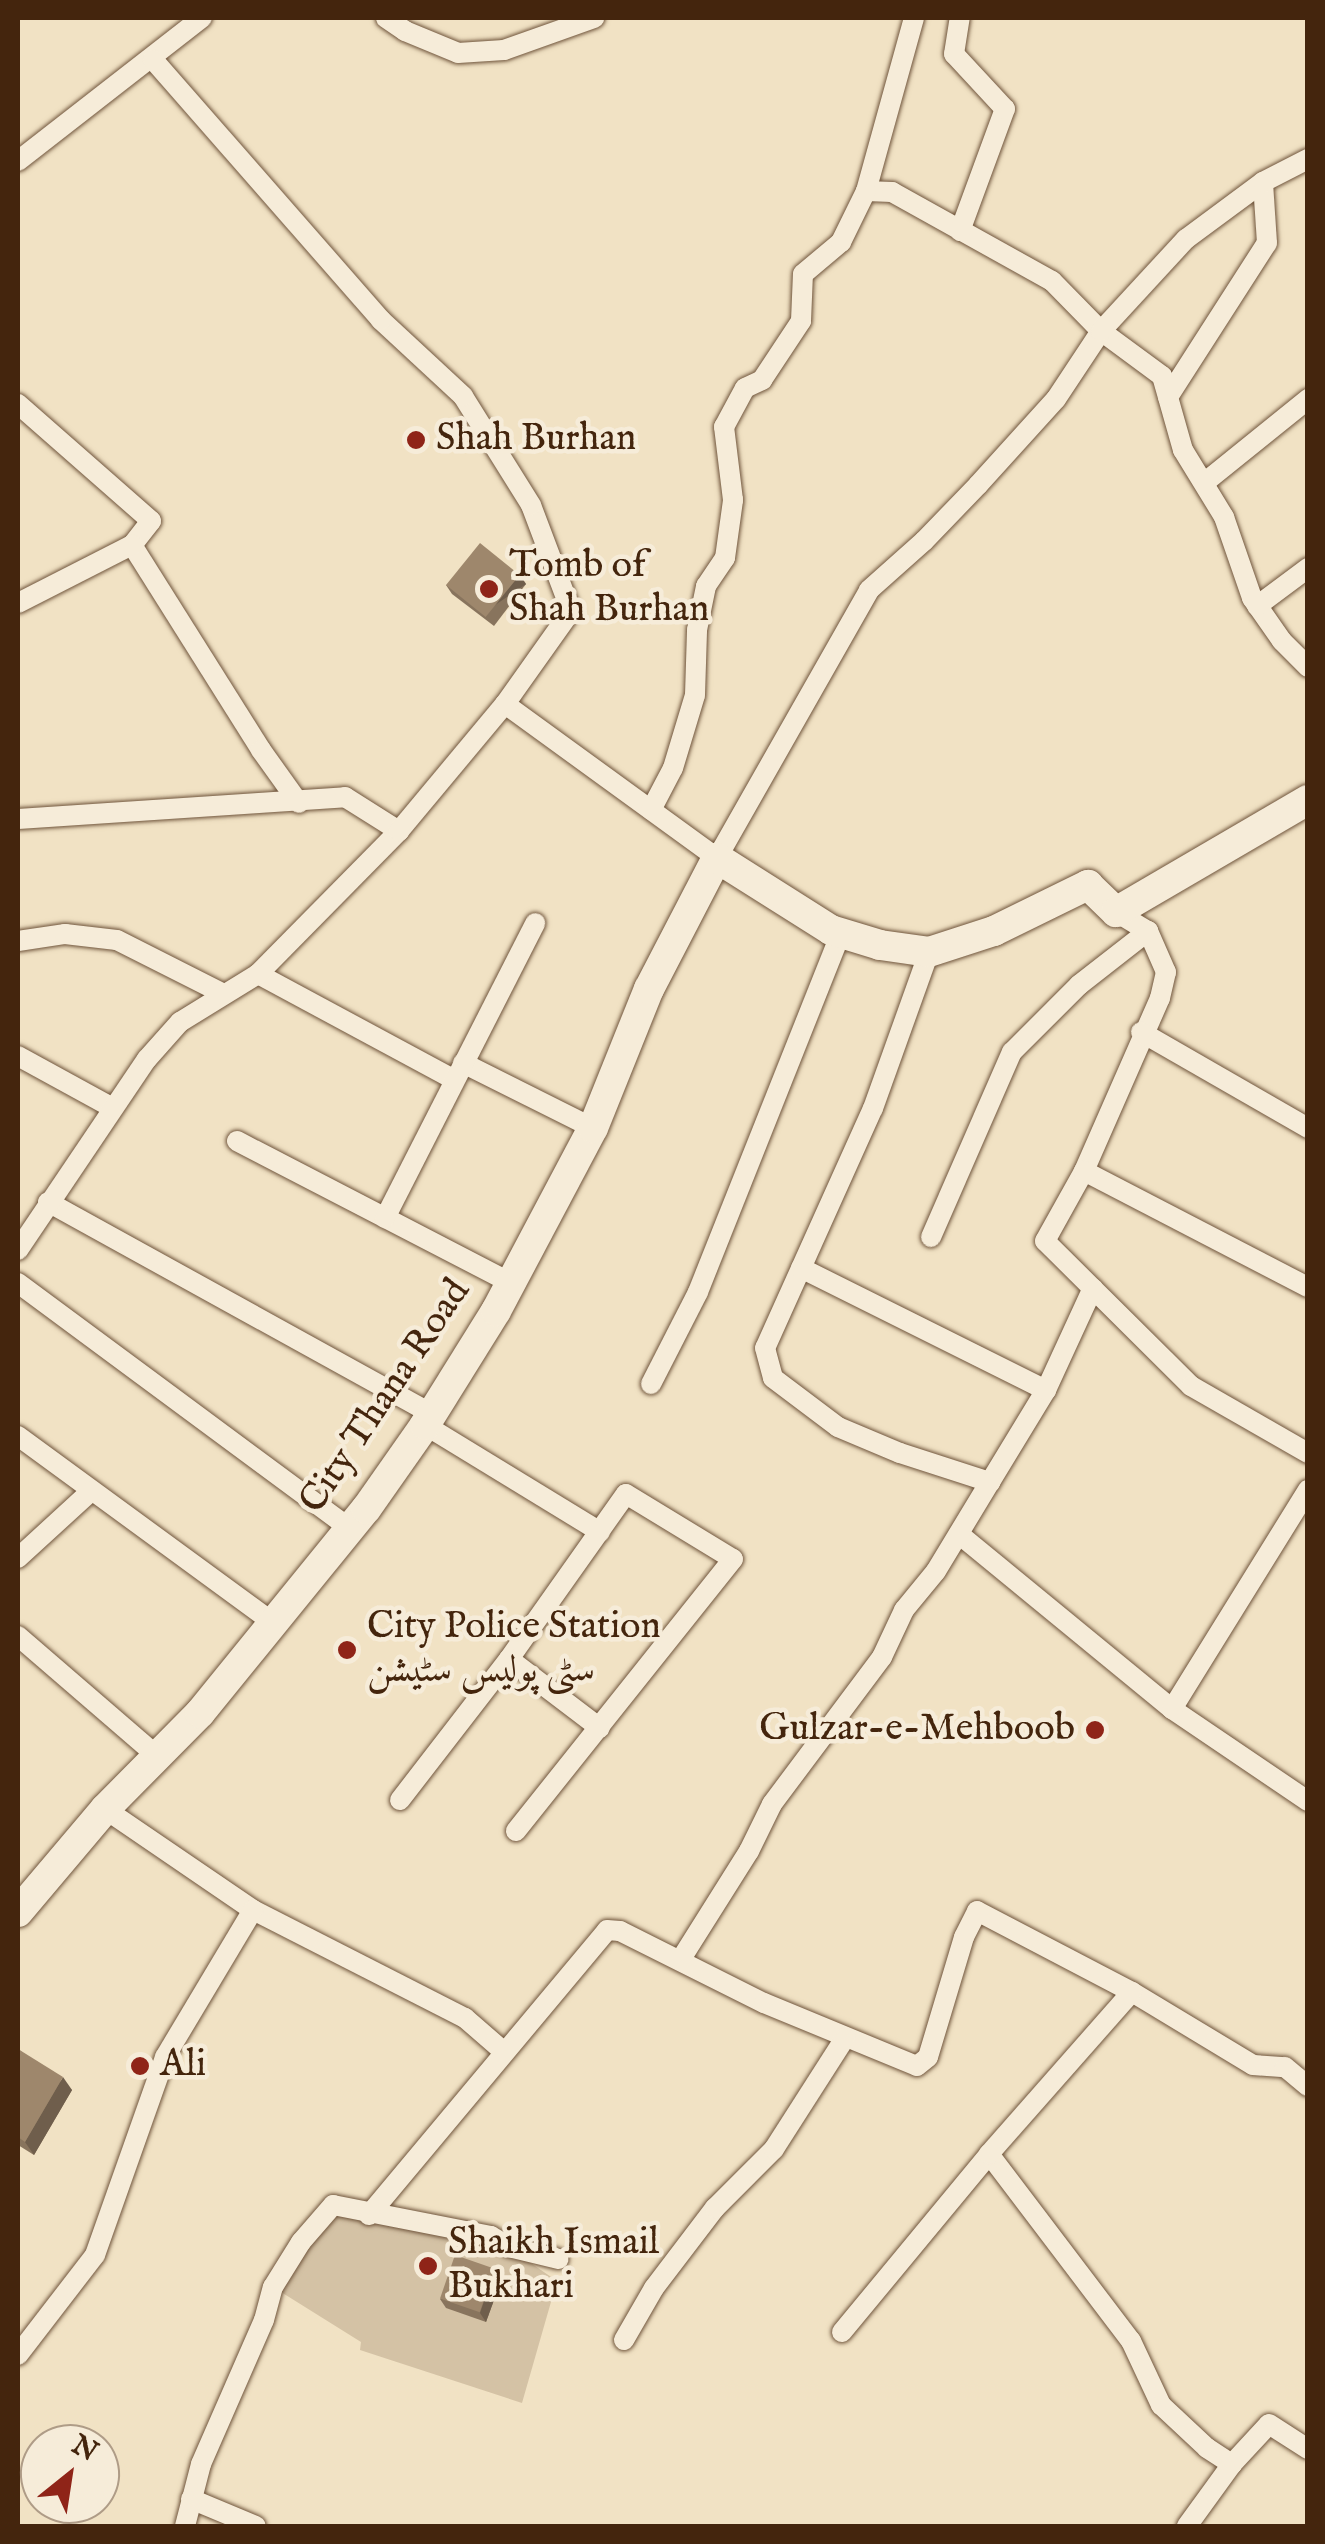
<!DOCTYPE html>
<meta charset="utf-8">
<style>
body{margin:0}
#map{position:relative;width:1325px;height:2544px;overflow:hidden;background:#f1e2c4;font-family:"IM FELL English",Amiri,serif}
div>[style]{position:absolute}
.green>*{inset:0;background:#d4c2a5}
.roads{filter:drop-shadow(0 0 2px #6f543b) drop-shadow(0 0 2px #6f543b)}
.street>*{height:20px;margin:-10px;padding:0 10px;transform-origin:10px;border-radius:10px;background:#f6ecd9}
.secondary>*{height:30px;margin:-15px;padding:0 15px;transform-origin:15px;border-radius:15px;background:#f6ecd9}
.wall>*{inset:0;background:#88745d}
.shaded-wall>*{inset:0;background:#6f5e4c;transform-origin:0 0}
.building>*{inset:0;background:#9e876c;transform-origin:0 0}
.dots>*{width:28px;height:28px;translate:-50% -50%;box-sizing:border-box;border:5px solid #f6ecd9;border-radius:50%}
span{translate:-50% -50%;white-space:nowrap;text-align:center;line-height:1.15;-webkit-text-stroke:9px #f6ecd9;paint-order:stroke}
.poi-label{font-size:38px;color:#44250d}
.left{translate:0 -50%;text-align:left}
.right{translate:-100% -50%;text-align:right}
.street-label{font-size:38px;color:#44250d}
.frame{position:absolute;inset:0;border:20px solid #44250d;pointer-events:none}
.north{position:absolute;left:20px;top:2424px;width:100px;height:100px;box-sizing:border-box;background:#f6ecd9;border:2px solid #af9c87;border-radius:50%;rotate:30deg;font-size:28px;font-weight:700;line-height:40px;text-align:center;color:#44250d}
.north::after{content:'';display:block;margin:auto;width:35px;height:45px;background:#8f2418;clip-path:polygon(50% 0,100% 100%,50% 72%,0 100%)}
</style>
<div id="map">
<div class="green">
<i style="clip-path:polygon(333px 2205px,491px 2236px,557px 2281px,522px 2403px,360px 2350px,361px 2342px,273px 2287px)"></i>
</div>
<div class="roads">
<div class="street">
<i style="left:386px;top:18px;width:23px;rotate:34deg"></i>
<i style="left:405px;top:31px;width:57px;rotate:22.5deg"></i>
<i style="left:458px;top:53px;width:46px;rotate:-3.7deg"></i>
<i style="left:504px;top:50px;width:96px;rotate:-19.6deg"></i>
<i style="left:914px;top:18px;width:180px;rotate:105.5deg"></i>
<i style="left:866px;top:191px;width:26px;rotate:2deg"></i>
<i style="left:892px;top:192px;width:183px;rotate:29.1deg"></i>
<i style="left:1052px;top:281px;width:70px;rotate:45.6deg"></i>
<i style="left:1101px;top:331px;width:76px;rotate:36.4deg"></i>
<i style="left:1162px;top:376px;width:77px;rotate:74.2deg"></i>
<i style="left:1183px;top:450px;width:79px;rotate:58.5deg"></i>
<i style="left:1224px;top:517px;width:86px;rotate:70.9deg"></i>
<i style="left:1252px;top:598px;width:52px;rotate:55.1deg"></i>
<i style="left:1282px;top:641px;width:37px;rotate:45deg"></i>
<i style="left:18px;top:161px;width:233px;rotate:-37.9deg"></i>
<i style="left:960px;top:231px;width:130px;rotate:-69.8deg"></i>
<i style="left:1005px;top:109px;width:75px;rotate:-132.8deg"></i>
<i style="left:954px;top:54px;width:36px;rotate:-81deg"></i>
<i style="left:1168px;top:397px;width:183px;rotate:-57.3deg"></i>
<i style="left:1267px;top:243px;width:61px;rotate:-93.8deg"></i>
<i style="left:18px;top:404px;width:177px;rotate:41.3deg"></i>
<i style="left:151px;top:521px;width:31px;rotate:128deg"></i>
<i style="left:132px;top:545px;width:242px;rotate:57.8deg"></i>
<i style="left:261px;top:750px;width:65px;rotate:54.4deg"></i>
<i style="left:1204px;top:483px;width:134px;rotate:-38.9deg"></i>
<i style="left:18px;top:603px;width:128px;rotate:-27deg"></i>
<i style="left:1257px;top:606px;width:64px;rotate:-36.7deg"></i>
<i style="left:505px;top:704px;width:262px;rotate:36deg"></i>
<i style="left:717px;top:858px;width:308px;rotate:-60.4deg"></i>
<i style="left:869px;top:590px;width:74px;rotate:-41.7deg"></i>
<i style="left:924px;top:541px;width:78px;rotate:-46deg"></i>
<i style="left:978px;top:485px;width:116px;rotate:-47.8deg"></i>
<i style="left:1056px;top:399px;width:82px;rotate:-56.5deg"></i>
<i style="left:1101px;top:331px;width:125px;rotate:-47.3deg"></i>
<i style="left:1186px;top:239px;width:96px;rotate:-36.5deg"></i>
<i style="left:1263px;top:182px;width:51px;rotate:-27.1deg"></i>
<i style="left:651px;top:810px;width:47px;rotate:-62.4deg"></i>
<i style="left:673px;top:768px;width:76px;rotate:-73.2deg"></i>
<i style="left:695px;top:695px;width:65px;rotate:-88.2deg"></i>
<i style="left:697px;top:630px;width:45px;rotate:-78.4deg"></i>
<i style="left:706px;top:586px;width:34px;rotate:-56deg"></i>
<i style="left:725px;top:558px;width:59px;rotate:-82.1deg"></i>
<i style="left:733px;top:500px;width:74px;rotate:-97deg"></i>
<i style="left:724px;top:427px;width:44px;rotate:-61.7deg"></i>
<i style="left:745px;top:388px;width:19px;rotate:-25deg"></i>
<i style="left:762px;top:380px;width:71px;rotate:-56.5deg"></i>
<i style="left:801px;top:321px;width:47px;rotate:-87.6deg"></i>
<i style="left:803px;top:274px;width:50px;rotate:-40.1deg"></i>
<i style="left:841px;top:242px;width:57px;rotate:-63.9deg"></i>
<i style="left:18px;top:819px;width:328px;rotate:-3.8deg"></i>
<i style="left:345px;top:797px;width:64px;rotate:32.2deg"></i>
<i style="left:1116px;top:912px;width:37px;rotate:31deg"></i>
<i style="left:1148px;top:931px;width:45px;rotate:66.3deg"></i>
<i style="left:1166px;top:972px;width:27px;rotate:103deg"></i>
<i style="left:1160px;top:998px;width:189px;rotate:113.7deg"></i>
<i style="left:1084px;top:1171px;width:80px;rotate:119.1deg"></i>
<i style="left:1045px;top:1241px;width:206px;rotate:44.8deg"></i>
<i style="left:1191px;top:1386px;width:135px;rotate:29.8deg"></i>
<i style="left:18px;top:941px;width:48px;rotate:-8.5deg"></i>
<i style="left:65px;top:934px;width:52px;rotate:6.6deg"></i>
<i style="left:117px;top:940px;width:120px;rotate:26.8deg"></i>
<i style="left:929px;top:952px;width:166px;rotate:109.7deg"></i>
<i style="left:873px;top:1108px;width:263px;rotate:114.2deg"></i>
<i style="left:765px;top:1348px;width:31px;rotate:75deg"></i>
<i style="left:773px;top:1378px;width:81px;rotate:37deg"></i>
<i style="left:838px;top:1427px;width:67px;rotate:22.8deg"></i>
<i style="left:900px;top:1453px;width:95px;rotate:17.9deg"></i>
<i style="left:990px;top:1482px;width:108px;rotate:-58.7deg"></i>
<i style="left:1046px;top:1390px;width:112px;rotate:-65.3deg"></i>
<i style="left:258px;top:974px;width:221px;rotate:28.3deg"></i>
<i style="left:1141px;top:1032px;width:193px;rotate:29.9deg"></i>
<i style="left:18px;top:1056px;width:106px;rotate:28.7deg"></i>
<i style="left:463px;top:1063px;width:145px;rotate:26.6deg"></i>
<i style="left:237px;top:1141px;width:309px;rotate:27.4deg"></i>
<i style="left:1084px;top:1171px;width:252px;rotate:27.4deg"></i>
<i style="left:48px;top:1202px;width:435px;rotate:28.9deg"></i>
<i style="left:385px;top:1218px;width:331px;rotate:-63deg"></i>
<i style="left:931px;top:1237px;width:202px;rotate:-66.4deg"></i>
<i style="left:1012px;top:1052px;width:95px;rotate:-45deg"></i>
<i style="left:1079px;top:985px;width:88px;rotate:-38deg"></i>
<i style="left:18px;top:1250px;width:230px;rotate:-56deg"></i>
<i style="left:147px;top:1059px;width:50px;rotate:-48.3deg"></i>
<i style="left:180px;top:1022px;width:92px;rotate:-31.6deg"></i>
<i style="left:258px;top:974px;width:201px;rotate:-45.4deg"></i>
<i style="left:399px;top:831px;width:165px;rotate:-50.2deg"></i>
<i style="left:505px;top:704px;width:114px;rotate:-54.6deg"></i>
<i style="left:571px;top:611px;width:113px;rotate:-110.7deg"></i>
<i style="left:531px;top:505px;width:128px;rotate:-122deg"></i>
<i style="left:463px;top:396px;width:112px;rotate:-137.2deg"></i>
<i style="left:381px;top:320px;width:346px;rotate:-131.2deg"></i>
<i style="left:801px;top:1268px;width:274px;rotate:26.5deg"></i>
<i style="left:18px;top:1283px;width:412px;rotate:36.5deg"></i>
<i style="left:651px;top:1384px;width:103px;rotate:-62.9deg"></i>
<i style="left:698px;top:1292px;width:387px;rotate:-68.3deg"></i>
<i style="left:425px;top:1425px;width:205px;rotate:31.4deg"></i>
<i style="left:18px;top:1436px;width:315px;rotate:36.2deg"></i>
<i style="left:959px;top:1534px;width:276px;rotate:39.4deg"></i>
<i style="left:1172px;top:1709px;width:164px;rotate:34.1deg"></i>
<i style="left:18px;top:1558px;width:99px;rotate:-42.5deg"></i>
<i style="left:18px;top:1636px;width:184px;rotate:40.8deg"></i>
<i style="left:509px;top:1659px;width:114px;rotate:37.2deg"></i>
<i style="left:1172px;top:1709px;width:258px;rotate:-58.2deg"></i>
<i style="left:400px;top:1800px;width:178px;rotate:-52.3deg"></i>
<i style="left:509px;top:1659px;width:202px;rotate:-54.7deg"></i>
<i style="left:626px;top:1494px;width:125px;rotate:31.3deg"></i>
<i style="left:733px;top:1559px;width:348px;rotate:128.6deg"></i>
<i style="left:105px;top:1809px;width:179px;rotate:34.3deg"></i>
<i style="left:253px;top:1910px;width:238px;rotate:27deg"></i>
<i style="left:465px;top:2018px;width:50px;rotate:41deg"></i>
<i style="left:681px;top:1959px;width:128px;rotate:-57.8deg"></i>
<i style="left:749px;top:1851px;width:52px;rotate:-63.9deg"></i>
<i style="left:772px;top:1804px;width:184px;rotate:-53.2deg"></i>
<i style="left:882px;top:1657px;width:52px;rotate:-64.9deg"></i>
<i style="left:904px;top:1610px;width:50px;rotate:-50.6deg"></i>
<i style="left:936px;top:1571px;width:104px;rotate:-58.8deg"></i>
<i style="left:989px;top:2154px;width:235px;rotate:52.8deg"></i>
<i style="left:1131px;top:2341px;width:71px;rotate:64.9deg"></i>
<i style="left:1161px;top:2405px;width:63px;rotate:43.1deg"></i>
<i style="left:1207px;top:2448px;width:30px;rotate:33deg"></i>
<i style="left:369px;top:2215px;width:371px;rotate:-50.1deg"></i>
<i style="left:607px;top:1930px;width:13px;rotate:4deg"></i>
<i style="left:620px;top:1931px;width:161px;rotate:26.6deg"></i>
<i style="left:764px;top:2003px;width:165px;rotate:22.4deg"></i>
<i style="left:917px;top:2066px;width:14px;rotate:-39deg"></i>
<i style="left:928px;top:2057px;width:125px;rotate:-73.3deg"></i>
<i style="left:964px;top:1937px;width:29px;rotate:-63deg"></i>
<i style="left:977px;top:1911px;width:175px;rotate:27.6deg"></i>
<i style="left:1132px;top:1992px;width:141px;rotate:31.1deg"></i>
<i style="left:1253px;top:2065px;width:32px;rotate:4deg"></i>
<i style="left:1285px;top:2067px;width:30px;rotate:40deg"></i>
<i style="left:842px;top:2332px;width:231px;rotate:-50.4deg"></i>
<i style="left:989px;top:2154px;width:216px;rotate:-48.6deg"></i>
<i style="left:624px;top:2340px;width:60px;rotate:-60deg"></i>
<i style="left:654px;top:2288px;width:101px;rotate:-52.7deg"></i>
<i style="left:715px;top:2208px;width:83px;rotate:-45deg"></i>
<i style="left:774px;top:2149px;width:132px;rotate:-57.4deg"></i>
<i style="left:18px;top:2355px;width:126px;rotate:-52.4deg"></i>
<i style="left:95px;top:2255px;width:210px;rotate:-70.5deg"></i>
<i style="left:165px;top:2057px;width:171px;rotate:-59.1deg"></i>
<i style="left:191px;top:2499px;width:70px;rotate:22.6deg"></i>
<i style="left:185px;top:2526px;width:64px;rotate:-75.5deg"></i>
<i style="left:201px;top:2464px;width:157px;rotate:-66.4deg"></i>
<i style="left:264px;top:2320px;width:34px;rotate:-75deg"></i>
<i style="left:273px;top:2287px;width:53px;rotate:-58.1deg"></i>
<i style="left:301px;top:2242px;width:49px;rotate:-49.1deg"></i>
<i style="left:333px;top:2205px;width:161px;rotate:11.1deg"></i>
<i style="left:491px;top:2236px;width:21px;rotate:31deg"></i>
<i style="left:509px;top:2247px;width:51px;rotate:13.5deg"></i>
<i style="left:1187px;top:2526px;width:77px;rotate:-54deg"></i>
<i style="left:1232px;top:2464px;width:54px;rotate:-47.2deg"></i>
<i style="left:1269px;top:2424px;width:46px;rotate:32.7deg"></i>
</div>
<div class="secondary">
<i style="left:18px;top:1912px;width:135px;rotate:-49.8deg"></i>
<i style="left:105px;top:1809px;width:135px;rotate:-45.3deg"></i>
<i style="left:200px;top:1713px;width:263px;rotate:-50.9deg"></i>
<i style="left:366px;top:1509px;width:103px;rotate:-54.9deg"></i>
<i style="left:425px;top:1425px;width:134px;rotate:-58.1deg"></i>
<i style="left:496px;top:1311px;width:207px;rotate:-62.1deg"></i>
<i style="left:593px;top:1128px;width:150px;rotate:-68.1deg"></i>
<i style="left:649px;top:989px;width:148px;rotate:-62.6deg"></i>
<i style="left:717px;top:858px;width:135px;rotate:32.3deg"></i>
<i style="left:831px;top:930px;width:51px;rotate:17deg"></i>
<i style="left:880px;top:945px;width:49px;rotate:8.1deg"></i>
<i style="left:929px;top:952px;width:68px;rotate:-17.9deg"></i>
<i style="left:994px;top:931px;width:105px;rotate:-26.1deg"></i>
<i style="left:1088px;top:885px;width:39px;rotate:44deg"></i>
<i style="left:1116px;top:912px;width:222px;rotate:-30.3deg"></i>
</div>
</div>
<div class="wall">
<i style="clip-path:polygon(526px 584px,494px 626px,452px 594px,446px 585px)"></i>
<i style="clip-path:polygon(18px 2049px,72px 2090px,34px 2155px,18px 2145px)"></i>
<i style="clip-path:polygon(495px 2269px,502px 2278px,486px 2322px,446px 2308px,440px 2299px)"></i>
</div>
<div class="shaded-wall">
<i style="left:520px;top:575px;width:11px;height:53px;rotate:56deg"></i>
<i style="clip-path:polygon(63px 2077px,72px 2090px,34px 2155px,25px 2142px)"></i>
<i style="clip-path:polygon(495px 2269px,502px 2278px,486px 2322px,480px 2313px)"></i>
</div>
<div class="building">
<i style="left:480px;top:543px;width:51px;height:54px;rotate:39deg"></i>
<i style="clip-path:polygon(18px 2049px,63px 2077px,25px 2142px,18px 2137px)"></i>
<i style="left:455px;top:2255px;width:42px;height:46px;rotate:19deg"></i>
</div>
<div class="dots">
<i style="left:416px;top:440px;background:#8f2418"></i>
<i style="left:489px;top:589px;background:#8f2418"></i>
<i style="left:347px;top:1650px;background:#8f2418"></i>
<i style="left:1095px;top:1730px;background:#8f2418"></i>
<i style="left:140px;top:2066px;background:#8f2418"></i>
<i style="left:428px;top:2266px;background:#8f2418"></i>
</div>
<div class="poi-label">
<span class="left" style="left:436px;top:440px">Shah Burhan</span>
<span class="left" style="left:509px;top:589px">Tomb of<br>Shah Burhan</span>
<span class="left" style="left:367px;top:1650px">City Police Station<br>سٹی پولیس سٹیشن</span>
<span class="right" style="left:1075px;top:1730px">Gulzar-e-Mehboob</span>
<span class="left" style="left:160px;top:2066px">Ali</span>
<span class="left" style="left:448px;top:2266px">Shaikh Ismail<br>Bukhari</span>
</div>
<div class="street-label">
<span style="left:386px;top:1397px;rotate:-56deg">City Thana Road</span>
</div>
<div class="frame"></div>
<div class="north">N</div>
</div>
